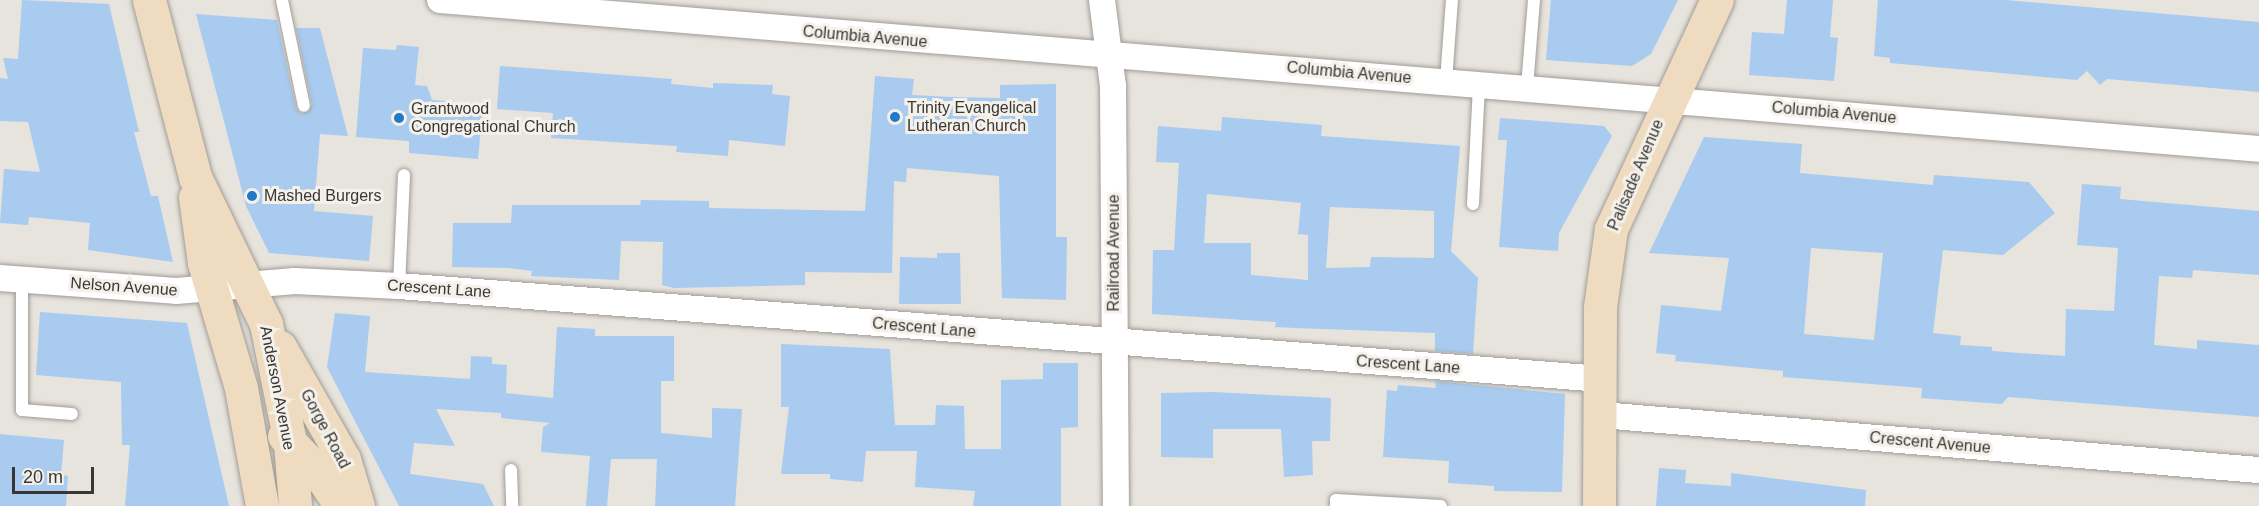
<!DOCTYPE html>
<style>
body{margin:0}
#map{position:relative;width:2259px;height:506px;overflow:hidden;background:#e7e3dd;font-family:Arial,sans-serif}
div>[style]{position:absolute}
.building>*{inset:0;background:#a8cbef}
.roads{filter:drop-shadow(0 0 2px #a19c97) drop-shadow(0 0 2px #a19c97)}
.service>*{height:12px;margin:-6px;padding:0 6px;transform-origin:6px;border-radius:6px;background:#fff}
.minor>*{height:26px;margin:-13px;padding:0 13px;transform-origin:13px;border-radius:13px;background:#fff}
.secondary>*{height:33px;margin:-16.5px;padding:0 16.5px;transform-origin:16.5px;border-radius:16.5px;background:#efdcc0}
.dots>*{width:16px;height:16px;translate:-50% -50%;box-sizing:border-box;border:3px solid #f4f0ea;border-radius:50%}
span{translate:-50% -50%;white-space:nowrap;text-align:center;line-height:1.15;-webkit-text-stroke:6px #f4f0ea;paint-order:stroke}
.street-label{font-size:16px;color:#393735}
.poi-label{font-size:16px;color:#393735}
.left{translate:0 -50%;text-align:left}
.scale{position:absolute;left:12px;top:467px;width:82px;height:27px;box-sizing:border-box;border:3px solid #393735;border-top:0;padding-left:8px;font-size:18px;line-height:21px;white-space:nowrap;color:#393735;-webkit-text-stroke:4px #f4f0ea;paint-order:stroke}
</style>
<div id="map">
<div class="building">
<i style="clip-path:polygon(22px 0,109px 4px,139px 132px,134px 132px,151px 196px,158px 196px,173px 262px,88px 250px,90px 223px,29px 217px,28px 225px,0 223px,4px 169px,40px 172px,28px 122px,0 121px,0 78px,8px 79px,3px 58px,18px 59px)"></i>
<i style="clip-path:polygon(1551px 0,1678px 0,1651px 54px,1632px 66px,1546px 60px)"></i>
<i style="clip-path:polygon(1787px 0,1833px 0,1830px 37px,1838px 38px,1834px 81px,1749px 75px,1752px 32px,1784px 34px)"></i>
<i style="clip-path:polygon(1878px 0,2005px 0,2259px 22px,2259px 92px,2107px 79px,2100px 85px,2087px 71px,2077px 80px,1890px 63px,1890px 58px,1874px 56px)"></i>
<i style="clip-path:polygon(196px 14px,277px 20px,296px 108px,302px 114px,312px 105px,296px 28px,320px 28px,348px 136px,320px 134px,314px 211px,373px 216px,369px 261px,269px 253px,246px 206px)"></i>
<i style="clip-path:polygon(397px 45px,419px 47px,415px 85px,427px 86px,432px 100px,483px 104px,478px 159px,409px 153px,409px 141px,356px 137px,363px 48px,396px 50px)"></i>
<i style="clip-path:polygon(500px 66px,672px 79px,671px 84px,713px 88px,713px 83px,773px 85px,772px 94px,790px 96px,785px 146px,729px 140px,728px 156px,676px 152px,677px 146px,551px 138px,553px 113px,497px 109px)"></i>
<i style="clip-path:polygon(875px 76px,914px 79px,912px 95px,952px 97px,1000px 98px,1000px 85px,1056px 84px,1056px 237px,1067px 237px,1066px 300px,1002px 298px,999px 176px,907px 168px,906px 182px,894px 181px,892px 273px,805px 272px,805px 285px,674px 288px,662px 285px,663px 242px,621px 241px,619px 280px,531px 276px,532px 271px,509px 268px,452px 267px,453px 223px,511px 223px,512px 205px,640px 205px,641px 200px,709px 201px,709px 208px,865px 211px)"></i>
<i style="clip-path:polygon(evenodd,1222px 117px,1322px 125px,1321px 136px,1460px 146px,1451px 251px,1478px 278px,1473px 354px,1435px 351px,1435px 333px,1295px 328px,1275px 327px,1276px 322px,1152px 314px,1153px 250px,1174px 250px,1179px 163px,1156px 162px,1158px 126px,1221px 131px,1222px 117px,1207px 194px,1301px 203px,1298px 234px,1308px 235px,1308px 280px,1251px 275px,1251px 243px,1204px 243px,1207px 194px,1222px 117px,1330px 207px,1434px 211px,1434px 258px,1371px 257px,1370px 267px,1326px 268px,1330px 207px)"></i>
<i style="clip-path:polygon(1500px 118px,1604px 126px,1612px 136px,1559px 233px,1558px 251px,1499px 247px,1507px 140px,1498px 140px)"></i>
<i style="clip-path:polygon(evenodd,1704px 137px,1802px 144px,1800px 173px,1933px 185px,1934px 175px,2029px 182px,2055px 213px,2003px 255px,1943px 250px,1933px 333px,1961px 336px,1960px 345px,1992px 347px,1992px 351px,2065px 356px,2066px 309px,2114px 311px,2118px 248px,2077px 245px,2082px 184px,2121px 187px,2120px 199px,2259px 211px,2259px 275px,2193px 270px,2192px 278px,2159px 276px,2154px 345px,2197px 349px,2197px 340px,2259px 345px,2259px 417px,2008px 397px,2002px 404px,1921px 398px,1922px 388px,1783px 377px,1783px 371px,1675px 361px,1676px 355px,1656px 353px,1661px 305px,1721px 311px,1729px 258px,1649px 253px,1704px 137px,1811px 248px,1883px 253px,1874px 340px,1804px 334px,1811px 248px)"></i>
<i style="clip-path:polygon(937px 253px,960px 253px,961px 304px,899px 304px,900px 257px,937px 258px)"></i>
<i style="clip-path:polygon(40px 312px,187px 323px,229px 506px,125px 506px,130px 445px,122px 445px,121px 382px,36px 375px)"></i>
<i style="clip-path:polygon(335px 313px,370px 316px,365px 372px,470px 379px,471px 356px,492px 357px,492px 364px,507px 365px,506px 393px,553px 398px,557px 327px,595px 329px,595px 336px,674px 336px,674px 381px,661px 381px,661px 433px,712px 438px,712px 408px,742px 409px,735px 506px,655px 506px,657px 459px,611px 459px,607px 506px,586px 506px,590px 456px,541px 452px,543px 427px,550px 423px,501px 418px,501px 413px,436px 409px,455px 446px,414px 443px,410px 474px,483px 484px,494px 506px,399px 506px,327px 367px)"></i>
<i style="clip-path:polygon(781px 344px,890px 349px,895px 425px,935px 425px,936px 405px,964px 406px,965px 449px,1001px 449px,1001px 380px,1043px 379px,1043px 363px,1078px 363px,1078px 427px,1061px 428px,1061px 506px,973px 506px,975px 491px,915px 487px,917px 451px,866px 451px,863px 482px,830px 479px,830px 474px,781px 474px,789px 407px,781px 407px)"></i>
<i style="clip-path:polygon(1435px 381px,1565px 394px,1562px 492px,1494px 491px,1494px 486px,1448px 483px,1449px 461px,1383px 457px,1387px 390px,1397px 391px,1398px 385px,1436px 388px)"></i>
<i style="clip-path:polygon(1213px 392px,1331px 398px,1330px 441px,1312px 441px,1313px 475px,1284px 477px,1281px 429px,1213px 429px,1213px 458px,1161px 457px,1161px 393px)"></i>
<i style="clip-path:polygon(0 434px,64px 440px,61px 475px,68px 476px,66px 506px,0 506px)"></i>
<i style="clip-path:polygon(1659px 468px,1686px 470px,1685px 483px,1731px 486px,1731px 473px,1866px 490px,1865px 506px,1656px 506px)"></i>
</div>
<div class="roads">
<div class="service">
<i style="left:282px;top:0;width:108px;rotate:78.3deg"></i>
<i style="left:1446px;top:81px;width:81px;rotate:-85.8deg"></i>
<i style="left:1527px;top:87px;width:87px;rotate:-85.4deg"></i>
<i style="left:1473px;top:204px;width:120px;rotate:-87.1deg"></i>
<i style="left:22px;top:279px;width:131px;rotate:90deg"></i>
<i style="left:22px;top:410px;width:50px;rotate:4.6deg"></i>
<i style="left:399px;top:286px;width:111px;rotate:-87.4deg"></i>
<i style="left:511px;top:470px;width:36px;rotate:88deg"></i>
<i style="left:1336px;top:506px;width:6px;rotate:-90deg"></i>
<i style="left:1336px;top:500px;width:105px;rotate:3.3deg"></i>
</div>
<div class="minor">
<i style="left:440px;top:0;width:1825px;rotate:4.68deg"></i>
<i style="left:1102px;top:0;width:87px;rotate:82.7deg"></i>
<i style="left:1113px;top:86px;width:420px;rotate:89.6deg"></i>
<i style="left:0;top:278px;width:176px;rotate:4.2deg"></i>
<i style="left:176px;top:291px;width:119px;rotate:-4.8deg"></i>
<i style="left:295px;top:281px;width:104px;rotate:2.8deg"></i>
<i style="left:399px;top:286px;width:1206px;rotate:4.42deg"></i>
<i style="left:1601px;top:415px;width:660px;rotate:4.78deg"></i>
</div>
<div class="secondary">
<i style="left:149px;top:0;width:183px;rotate:75.4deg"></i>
<i style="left:195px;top:177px;width:163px;rotate:64.2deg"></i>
<i style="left:266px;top:324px;width:120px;rotate:78.5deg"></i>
<i style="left:290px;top:442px;width:64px;rotate:85.5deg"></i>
<i style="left:195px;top:197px;width:67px;rotate:82.2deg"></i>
<i style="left:204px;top:263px;width:130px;rotate:73.5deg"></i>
<i style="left:241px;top:388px;width:120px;rotate:79.9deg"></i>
<i style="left:280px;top:347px;width:129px;rotate:60.3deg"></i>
<i style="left:344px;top:459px;width:49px;rotate:73.4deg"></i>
<i style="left:284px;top:436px;width:46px;rotate:45.9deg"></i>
<i style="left:316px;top:469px;width:45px;rotate:56deg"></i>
<i style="left:1599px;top:506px;width:199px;rotate:-89.7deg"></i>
<i style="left:1600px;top:307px;width:79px;rotate:-82deg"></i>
<i style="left:1611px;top:229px;width:252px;rotate:-65.2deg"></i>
</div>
</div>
<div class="dots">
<i style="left:895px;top:117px;background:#2179c7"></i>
<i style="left:399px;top:118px;background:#2179c7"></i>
<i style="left:252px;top:196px;background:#2179c7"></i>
</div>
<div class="street-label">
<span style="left:865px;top:37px;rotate:5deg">Columbia Avenue</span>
<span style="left:1349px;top:73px;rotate:5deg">Columbia Avenue</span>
<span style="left:1834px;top:113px;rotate:5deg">Columbia Avenue</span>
<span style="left:1636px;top:175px;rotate:-67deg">Palisade Avenue</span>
<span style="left:1114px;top:253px;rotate:-90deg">Railroad Avenue</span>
<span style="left:124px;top:287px;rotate:4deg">Nelson Avenue</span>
<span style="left:439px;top:289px;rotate:4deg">Crescent Lane</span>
<span style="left:924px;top:328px;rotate:5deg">Crescent Lane</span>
<span style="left:1408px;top:365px;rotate:4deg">Crescent Lane</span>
<span style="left:277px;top:388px;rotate:79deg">Anderson Avenue</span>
<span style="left:325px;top:429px;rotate:62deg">Gorge Road</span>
<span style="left:1930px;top:443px;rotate:5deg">Crescent Avenue</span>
</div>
<div class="poi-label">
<span class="left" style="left:907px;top:117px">Trinity Evangelical<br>Lutheran Church</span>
<span class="left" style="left:411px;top:118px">Grantwood<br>Congregational Church</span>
<span class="left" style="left:264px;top:196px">Mashed Burgers</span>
</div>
<div class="scale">20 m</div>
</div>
